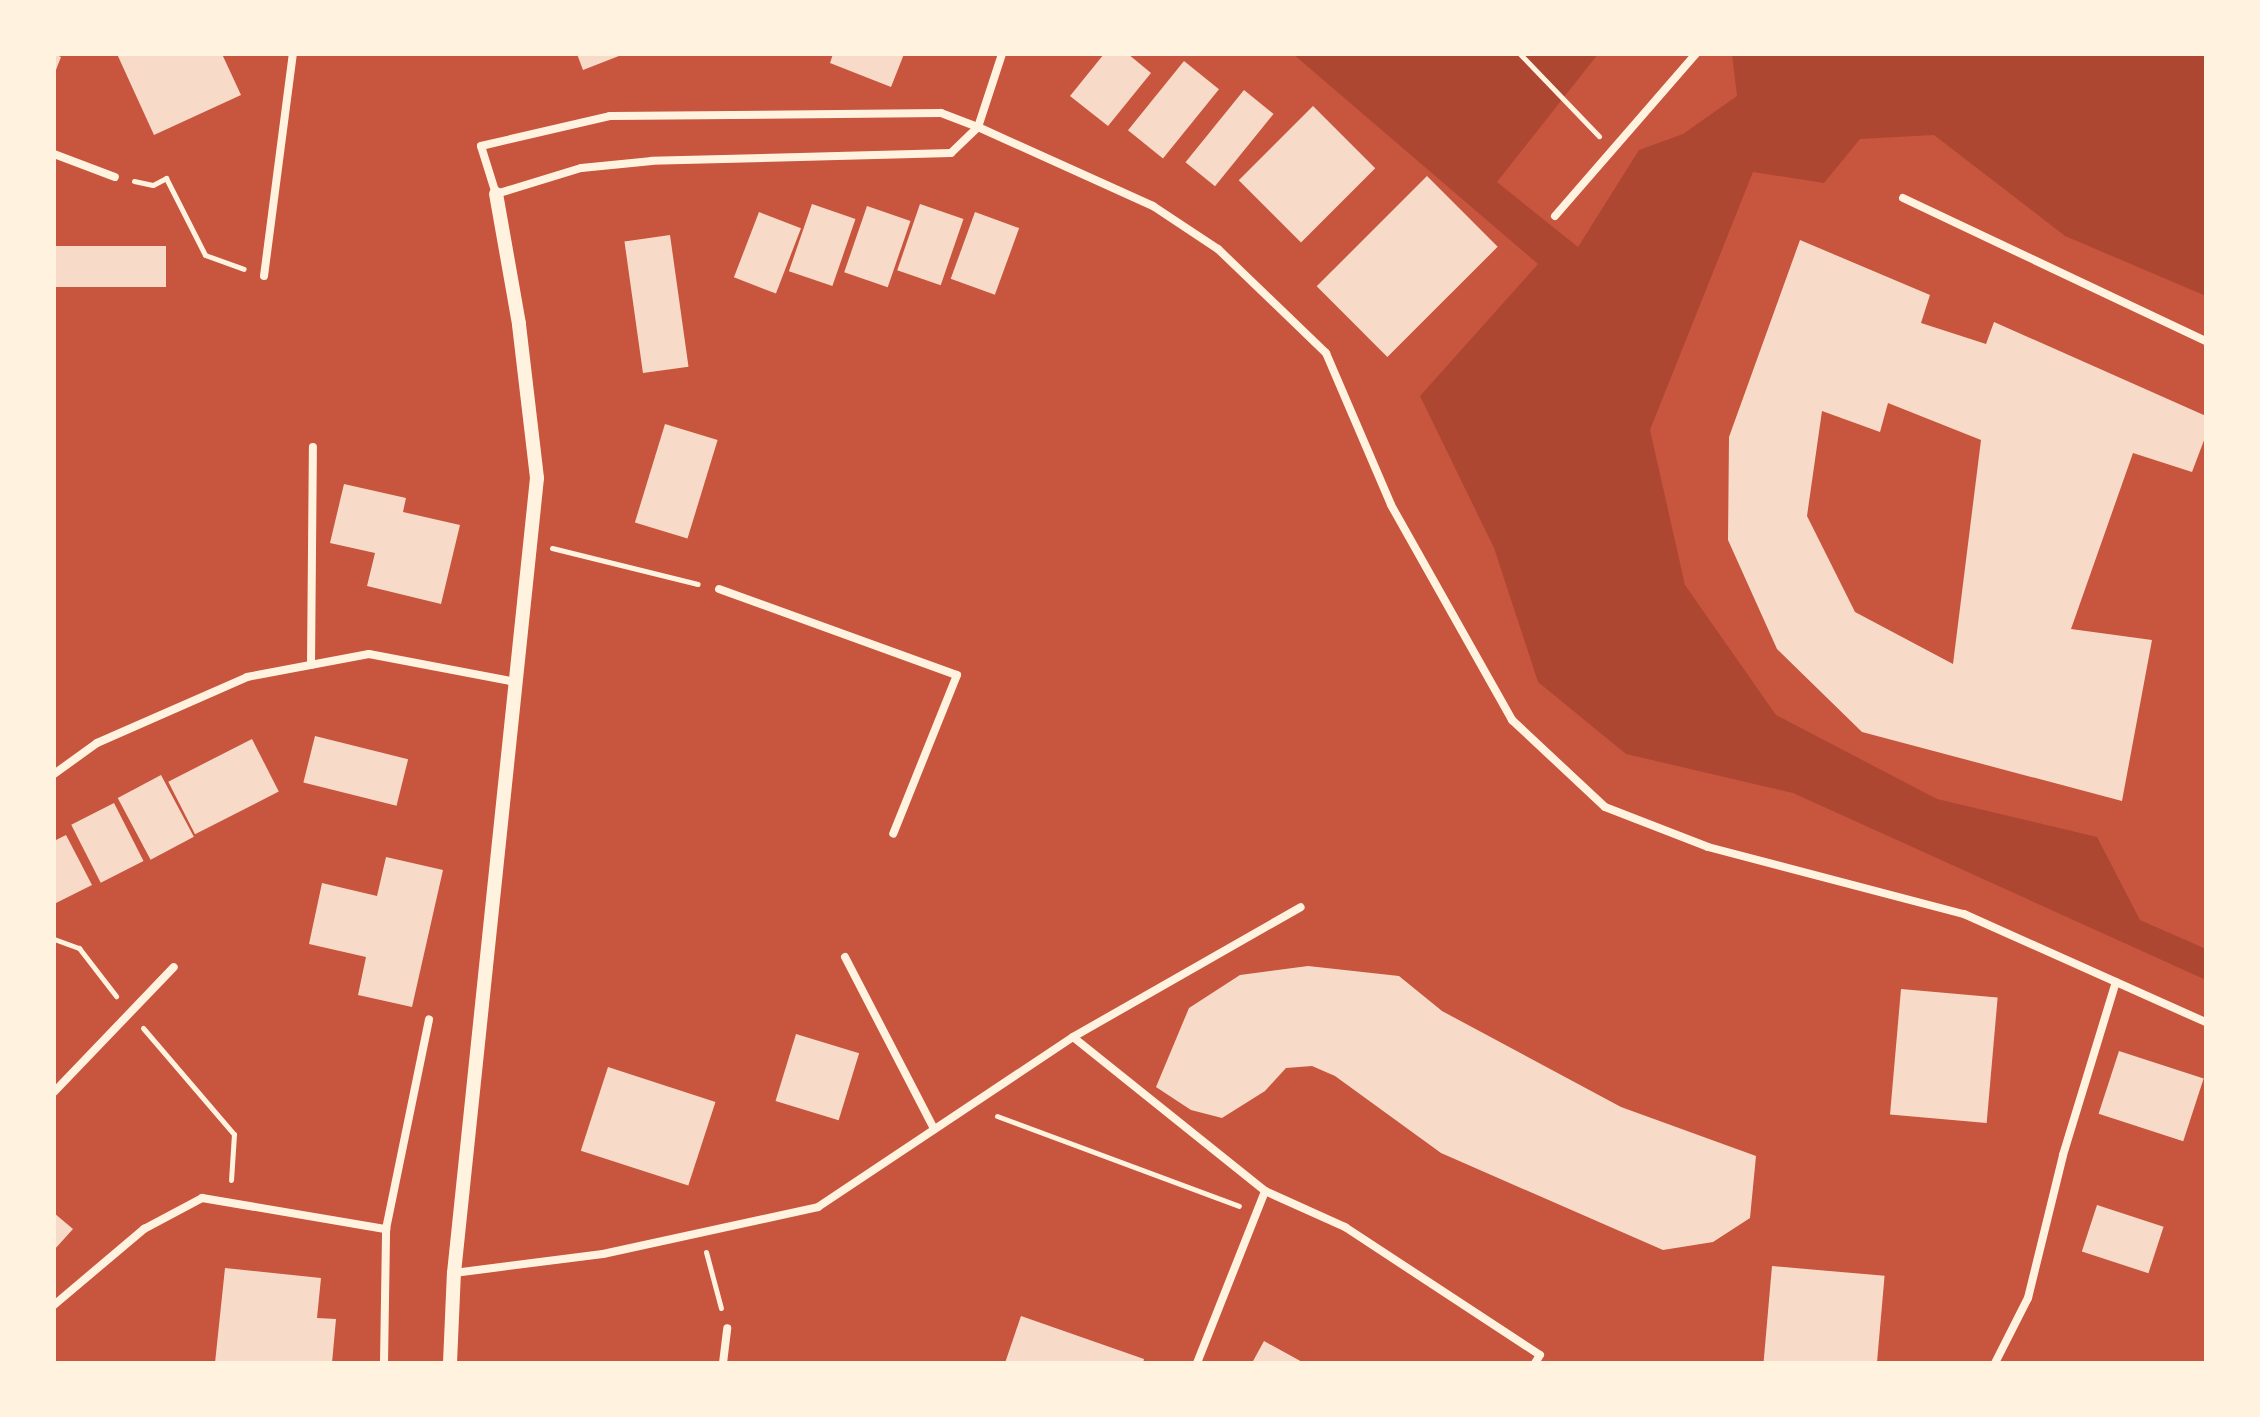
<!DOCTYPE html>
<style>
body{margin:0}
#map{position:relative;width:2260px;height:1417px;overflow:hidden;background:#c8553d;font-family:Montserrat,sans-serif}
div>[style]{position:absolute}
.green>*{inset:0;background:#ae4732}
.building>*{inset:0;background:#f7dbc8;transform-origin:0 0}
.path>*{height:5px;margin:-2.5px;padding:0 2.5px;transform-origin:2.5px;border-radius:2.5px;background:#fff3e0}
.minor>*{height:8px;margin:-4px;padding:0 4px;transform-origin:4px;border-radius:4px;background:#fff3e0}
.tertiary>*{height:14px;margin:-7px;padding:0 7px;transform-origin:7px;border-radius:7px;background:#fff3e0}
span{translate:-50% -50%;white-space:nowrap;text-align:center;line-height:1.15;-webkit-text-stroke:7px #fff3e0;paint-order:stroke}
.frame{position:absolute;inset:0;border:56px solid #fff3e0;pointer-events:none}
</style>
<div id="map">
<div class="green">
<i style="clip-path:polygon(1293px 54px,1598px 54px,1497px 182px,1578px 247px,1639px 150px,1683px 134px,1737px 96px,1732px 54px,2206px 54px,2206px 296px,2065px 236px,1934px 135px,1860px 139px,1824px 183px,1753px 172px,1650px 430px,1685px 585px,1776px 715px,1937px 799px,2097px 837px,2140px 920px,2206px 949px,2206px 980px,1793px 793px,1626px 754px,1538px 682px,1494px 548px,1420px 396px,1538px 264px)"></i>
</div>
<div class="building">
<i style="clip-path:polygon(54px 54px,61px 57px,54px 75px)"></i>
<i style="clip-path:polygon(117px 54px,222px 54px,241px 95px,154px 135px)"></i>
<i style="clip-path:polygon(577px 54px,624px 54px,583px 70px)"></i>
<i style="clip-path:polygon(833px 54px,904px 54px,891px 87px,830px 63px)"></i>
<i style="clip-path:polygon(1104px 54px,1128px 54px,1151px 73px,1108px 126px,1070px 96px)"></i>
<i style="left:1184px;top:61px;width:45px;height:89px;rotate:39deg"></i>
<i style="left:1244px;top:90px;width:38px;height:93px;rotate:39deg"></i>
<i style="left:1313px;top:106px;width:88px;height:105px;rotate:45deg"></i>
<i style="left:1427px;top:176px;width:100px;height:156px;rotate:45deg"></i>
<i style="left:812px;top:204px;width:46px;height:71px;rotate:19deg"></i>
<i style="left:920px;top:204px;width:46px;height:70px;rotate:19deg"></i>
<i style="left:867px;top:206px;width:46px;height:70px;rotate:19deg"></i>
<i style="left:759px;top:212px;width:45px;height:70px;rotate:21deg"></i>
<i style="left:975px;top:212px;width:47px;height:71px;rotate:20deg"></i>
<i style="left:670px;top:235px;width:133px;height:46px;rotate:82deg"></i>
<i style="clip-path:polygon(evenodd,1800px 240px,1930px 295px,1921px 323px,1986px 344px,1994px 322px,2206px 416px,2206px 435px,2192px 472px,2133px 453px,2071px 629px,2152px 640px,2122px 801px,1862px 732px,1777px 649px,1728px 540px,1729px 437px,1800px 240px,1888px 403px,1981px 440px,1953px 664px,1855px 612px,1807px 516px,1822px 411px,1880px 432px,1888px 403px)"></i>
<i style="left:54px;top:246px;width:112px;height:41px"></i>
<i style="left:665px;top:424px;width:55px;height:103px;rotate:17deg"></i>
<i style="clip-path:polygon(344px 484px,406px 498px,403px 512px,460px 525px,441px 604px,367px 586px,375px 553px,330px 543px)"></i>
<i style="left:315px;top:736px;width:96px;height:48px;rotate:14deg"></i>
<i style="left:252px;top:739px;width:59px;height:94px;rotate:63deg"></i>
<i style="left:161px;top:775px;width:70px;height:49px;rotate:62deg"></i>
<i style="left:114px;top:803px;width:65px;height:48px;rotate:63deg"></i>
<i style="clip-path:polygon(66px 835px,92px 885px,54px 904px,54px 841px)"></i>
<i style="clip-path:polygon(386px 857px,443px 870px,412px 1007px,358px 995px,366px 957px,309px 944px,322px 883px,377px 896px)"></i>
<i style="clip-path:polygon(1308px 966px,1399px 976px,1442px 1011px,1621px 1107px,1756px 1156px,1750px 1218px,1713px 1242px,1663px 1250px,1441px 1153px,1335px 1076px,1312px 1066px,1286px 1068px,1265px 1091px,1222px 1118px,1191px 1110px,1156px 1087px,1189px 1008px,1240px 975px)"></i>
<i style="left:1901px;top:989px;width:97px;height:126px;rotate:5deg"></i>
<i style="left:796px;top:1034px;width:66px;height:70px;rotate:17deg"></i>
<i style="left:2119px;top:1051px;width:89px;height:66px;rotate:18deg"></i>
<i style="left:608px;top:1067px;width:113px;height:88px;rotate:18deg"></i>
<i style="left:2097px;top:1205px;width:70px;height:49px;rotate:18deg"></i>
<i style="clip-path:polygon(54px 1213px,73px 1229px,54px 1250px)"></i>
<i style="left:1772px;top:1266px;width:113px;height:97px;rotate:5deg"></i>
<i style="clip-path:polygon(225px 1268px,321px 1278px,317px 1318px,336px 1319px,332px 1363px,215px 1363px)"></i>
<i style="clip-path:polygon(1021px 1316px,1144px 1359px,1143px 1363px,1005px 1363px)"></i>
<i style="clip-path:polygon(1264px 1341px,1304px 1363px,1252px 1363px)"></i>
</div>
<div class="path">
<i style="left:1520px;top:54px;width:114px;rotate:46.1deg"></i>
<i style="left:134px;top:181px;width:19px;rotate:12deg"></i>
<i style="left:153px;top:185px;width:15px;rotate:-28deg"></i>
<i style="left:166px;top:178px;width:86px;rotate:63.1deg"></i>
<i style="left:205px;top:255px;width:41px;rotate:19.7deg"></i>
<i style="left:552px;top:548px;width:150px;rotate:13.9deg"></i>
<i style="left:54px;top:939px;width:27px;rotate:20deg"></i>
<i style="left:79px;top:948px;width:61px;rotate:52.4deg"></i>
<i style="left:143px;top:1028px;width:140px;rotate:49.4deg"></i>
<i style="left:234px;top:1134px;width:46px;rotate:93.7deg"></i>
<i style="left:997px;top:1116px;width:258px;rotate:20.4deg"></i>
<i style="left:706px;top:1252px;width:58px;rotate:75deg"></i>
</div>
<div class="minor">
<i style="left:1002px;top:54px;width:77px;rotate:108.2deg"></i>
<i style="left:978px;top:127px;width:37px;rotate:136deg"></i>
<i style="left:951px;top:153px;width:299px;rotate:178.5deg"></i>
<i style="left:652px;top:161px;width:71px;rotate:174.4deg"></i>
<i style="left:581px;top:168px;width:89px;rotate:163deg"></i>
<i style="left:496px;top:194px;width:50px;rotate:-107.4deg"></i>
<i style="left:481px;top:146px;width:132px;rotate:-13.1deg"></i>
<i style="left:610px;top:116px;width:331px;rotate:-0.5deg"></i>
<i style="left:941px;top:113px;width:40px;rotate:21deg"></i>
<i style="left:978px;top:127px;width:192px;rotate:24.3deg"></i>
<i style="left:1153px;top:206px;width:78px;rotate:33.5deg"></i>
<i style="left:1218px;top:249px;width:150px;rotate:43.9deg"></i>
<i style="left:1326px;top:353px;width:165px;rotate:66.8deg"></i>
<i style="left:1391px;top:505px;width:247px;rotate:60.6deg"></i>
<i style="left:1512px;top:720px;width:127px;rotate:43.1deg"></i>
<i style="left:1605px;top:807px;width:110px;rotate:21.2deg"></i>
<i style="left:1708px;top:847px;width:265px;rotate:14.7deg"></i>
<i style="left:1964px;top:914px;width:265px;rotate:24.1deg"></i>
<i style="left:54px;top:154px;width:65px;rotate:20.7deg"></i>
<i style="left:1903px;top:198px;width:335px;rotate:25.3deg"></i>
<i style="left:1555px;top:216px;width:215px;rotate:-49deg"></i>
<i style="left:264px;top:276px;width:224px;rotate:-82.6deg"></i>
<i style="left:719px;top:589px;width:253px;rotate:19.9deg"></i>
<i style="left:957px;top:675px;width:171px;rotate:111.9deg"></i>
<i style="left:311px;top:665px;width:218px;rotate:-89.5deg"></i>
<i style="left:54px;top:774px;width:53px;rotate:-35.8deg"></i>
<i style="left:97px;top:743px;width:164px;rotate:-23.7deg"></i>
<i style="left:247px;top:677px;width:124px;rotate:-10.7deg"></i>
<i style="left:369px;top:654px;width:150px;rotate:10.8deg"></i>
<i style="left:845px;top:957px;width:194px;rotate:62.6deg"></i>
<i style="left:1073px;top:1037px;width:246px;rotate:38.7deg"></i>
<i style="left:1265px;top:1191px;width:88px;rotate:24.2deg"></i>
<i style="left:1345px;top:1227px;width:233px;rotate:33.3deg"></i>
<i style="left:1540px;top:1355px;width:9px;rotate:122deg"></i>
<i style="left:54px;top:1092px;width:173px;rotate:-46.2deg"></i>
<i style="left:454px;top:1273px;width:150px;rotate:-7.3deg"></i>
<i style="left:603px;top:1254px;width:220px;rotate:-12.3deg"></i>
<i style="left:818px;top:1207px;width:306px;rotate:-33.7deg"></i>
<i style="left:1073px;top:1037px;width:262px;rotate:-29.7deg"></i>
<i style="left:54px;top:1305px;width:118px;rotate:-40.2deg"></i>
<i style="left:144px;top:1229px;width:66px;rotate:-28.1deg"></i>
<i style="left:202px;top:1198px;width:187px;rotate:9.6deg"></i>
<i style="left:384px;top:1363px;width:134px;rotate:-89.1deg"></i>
<i style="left:386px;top:1229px;width:214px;rotate:-78.4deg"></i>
<i style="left:723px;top:1363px;width:35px;rotate:-83deg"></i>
<i style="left:1197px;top:1363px;width:185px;rotate:-68.4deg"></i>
<i style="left:1995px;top:1363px;width:73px;rotate:-63.1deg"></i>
<i style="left:2028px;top:1298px;width:147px;rotate:-76.2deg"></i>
<i style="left:2063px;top:1155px;width:181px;rotate:-73deg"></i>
</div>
<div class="tertiary">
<i style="left:450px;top:1363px;width:90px;rotate:-87.5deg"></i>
<i style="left:454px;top:1273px;width:799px;rotate:-84.04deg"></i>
<i style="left:537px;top:478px;width:155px;rotate:-96.7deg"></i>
<i style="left:519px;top:324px;width:132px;rotate:-100deg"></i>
</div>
<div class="frame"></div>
</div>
